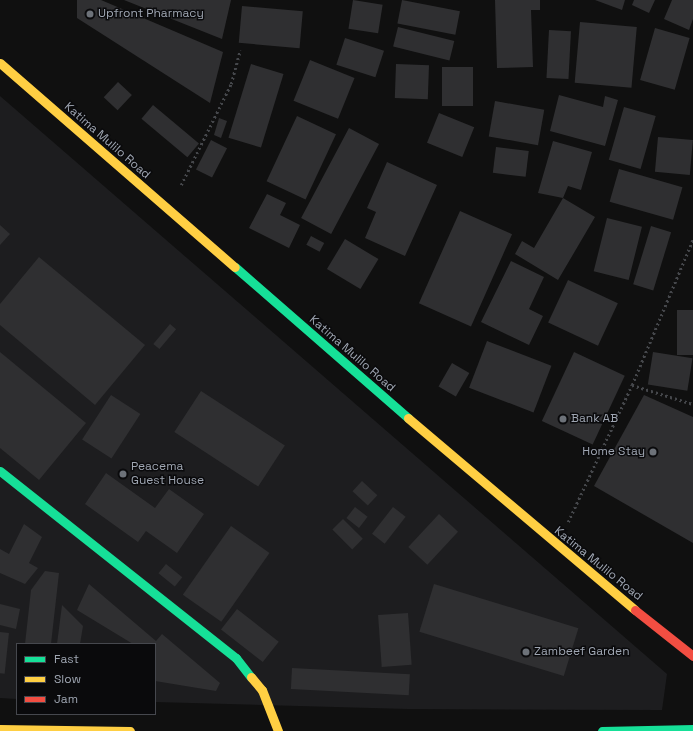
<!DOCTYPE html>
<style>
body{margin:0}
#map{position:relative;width:693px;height:731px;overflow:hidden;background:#101010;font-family:"Space Grotesk",sans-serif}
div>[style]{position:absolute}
.built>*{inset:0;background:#1d1d1f}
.building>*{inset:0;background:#2f2f31;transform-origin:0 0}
.path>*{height:2.5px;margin-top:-1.25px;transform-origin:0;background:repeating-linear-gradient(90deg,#45474b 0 2px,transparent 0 5px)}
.fast>*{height:9px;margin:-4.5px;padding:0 4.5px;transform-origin:4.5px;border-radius:4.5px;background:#16e098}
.slow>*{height:9px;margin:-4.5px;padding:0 4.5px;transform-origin:4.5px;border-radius:4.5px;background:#ffcf43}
.jam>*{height:9px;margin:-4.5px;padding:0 4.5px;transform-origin:4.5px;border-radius:4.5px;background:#f24e42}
.dots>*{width:11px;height:11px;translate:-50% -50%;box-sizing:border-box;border:2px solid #0a0a0c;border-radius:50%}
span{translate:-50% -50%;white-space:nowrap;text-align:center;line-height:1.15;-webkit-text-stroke:3px #0a0a0c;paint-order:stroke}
.poi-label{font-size:12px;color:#9fa6b2}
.left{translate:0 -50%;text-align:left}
.right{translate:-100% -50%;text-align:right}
.street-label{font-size:12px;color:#9fa6b2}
.legend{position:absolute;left:16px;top:643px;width:140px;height:72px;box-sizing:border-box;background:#0a0a0c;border:1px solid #46484e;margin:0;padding:5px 7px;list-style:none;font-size:12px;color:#9fa6b2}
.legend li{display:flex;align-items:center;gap:8px;height:20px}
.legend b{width:20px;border:1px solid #46484e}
</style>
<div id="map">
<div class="built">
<i style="clip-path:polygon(0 96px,667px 674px,662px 710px,408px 709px,155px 702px,155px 644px,17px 644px,17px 699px,0 698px)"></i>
</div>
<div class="building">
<i style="clip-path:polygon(77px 0,101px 0,223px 52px,210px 103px,77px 18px)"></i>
<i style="clip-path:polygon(124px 0,231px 0,222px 39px)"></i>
<i style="left:353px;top:0;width:30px;height:29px;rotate:9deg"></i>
<i style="left:402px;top:0;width:59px;height:24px;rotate:11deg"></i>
<i style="clip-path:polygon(495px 0,540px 0,540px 10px,531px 10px,533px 67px,497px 68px)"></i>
<i style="clip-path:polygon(595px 0,625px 0,622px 10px)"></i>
<i style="clip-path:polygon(634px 0,655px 0,649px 13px,632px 5px)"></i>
<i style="clip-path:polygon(672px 0,693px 0,693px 19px,689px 30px,664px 19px)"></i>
<i style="left:242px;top:6px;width:61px;height:37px;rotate:5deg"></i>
<i style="left:580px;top:22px;width:57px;height:61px;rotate:5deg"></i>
<i style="left:398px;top:27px;width:58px;height:20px;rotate:14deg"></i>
<i style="left:655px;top:28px;width:36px;height:54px;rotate:16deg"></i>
<i style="left:549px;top:30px;width:22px;height:48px;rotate:3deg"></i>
<i style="left:345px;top:38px;width:41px;height:28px;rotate:18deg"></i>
<i style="left:310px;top:60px;width:48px;height:44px;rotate:22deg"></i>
<i style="left:251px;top:64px;width:34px;height:77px;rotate:17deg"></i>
<i style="left:396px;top:64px;width:33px;height:34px;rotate:2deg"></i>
<i style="left:442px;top:67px;width:31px;height:39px"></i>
<i style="left:118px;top:82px;width:19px;height:21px;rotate:43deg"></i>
<i style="clip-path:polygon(559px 95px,603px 107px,605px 96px,618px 100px,605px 146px,550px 131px)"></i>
<i style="left:495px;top:101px;width:50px;height:36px;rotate:10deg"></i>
<i style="left:153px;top:105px;width:60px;height:18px;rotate:40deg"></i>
<i style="left:624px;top:107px;width:33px;height:55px;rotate:16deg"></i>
<i style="left:439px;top:113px;width:38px;height:32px;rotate:22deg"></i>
<i style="left:297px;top:116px;width:43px;height:72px;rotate:25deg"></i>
<i style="clip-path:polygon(219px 118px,227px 121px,221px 138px,214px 135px)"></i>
<i style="left:349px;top:128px;width:34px;height:102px;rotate:28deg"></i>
<i style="left:658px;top:137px;width:35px;height:35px;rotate:5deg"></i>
<i style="left:211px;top:140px;width:18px;height:33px;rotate:27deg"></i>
<i style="clip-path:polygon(553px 141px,592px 152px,581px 190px,568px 186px,563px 198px,538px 193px)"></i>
<i style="left:496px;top:147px;width:33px;height:26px;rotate:7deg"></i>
<i style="clip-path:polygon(387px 162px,437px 185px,405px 256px,365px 238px,376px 212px,367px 208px)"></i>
<i style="left:619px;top:169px;width:66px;height:34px;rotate:16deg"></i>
<i style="clip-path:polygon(267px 194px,286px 203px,280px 215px,300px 225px,289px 248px,249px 228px)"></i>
<i style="clip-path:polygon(563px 198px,595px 217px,558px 280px,515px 254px,522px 241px,534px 248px)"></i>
<i style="left:460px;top:211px;width:57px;height:101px;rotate:24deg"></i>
<i style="left:607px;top:218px;width:36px;height:55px;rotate:14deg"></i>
<i style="clip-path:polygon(0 225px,10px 234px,0 245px)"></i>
<i style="left:651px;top:226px;width:21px;height:61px;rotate:17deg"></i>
<i style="left:311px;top:236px;width:15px;height:10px;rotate:28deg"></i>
<i style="left:345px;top:239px;width:39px;height:35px;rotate:31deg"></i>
<i style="clip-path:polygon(39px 257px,145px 345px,95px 405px,0 325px,0 304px)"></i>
<i style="clip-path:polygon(511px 261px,544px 277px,529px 309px,543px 316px,529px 345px,481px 322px)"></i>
<i style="left:568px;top:280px;width:55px;height:47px;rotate:25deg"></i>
<i style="left:677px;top:310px;width:16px;height:45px"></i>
<i style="left:170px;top:324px;width:8px;height:26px;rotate:40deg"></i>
<i style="left:487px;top:341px;width:69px;height:50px;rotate:21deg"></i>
<i style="clip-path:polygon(0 352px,86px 423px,39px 480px,0 448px)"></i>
<i style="left:574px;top:352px;width:56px;height:76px;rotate:25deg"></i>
<i style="left:653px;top:352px;width:40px;height:33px;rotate:9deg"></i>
<i style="left:452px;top:363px;width:20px;height:27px;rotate:30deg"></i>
<i style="left:201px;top:391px;width:100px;height:49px;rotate:33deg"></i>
<i style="left:111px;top:395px;width:35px;height:53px;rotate:33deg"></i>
<i style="clip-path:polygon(644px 395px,693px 417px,693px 543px,594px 486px)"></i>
<i style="clip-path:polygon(106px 473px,155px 508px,169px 489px,204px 514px,177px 553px,146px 531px,138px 542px,85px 504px)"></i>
<i style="left:362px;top:481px;width:21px;height:14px;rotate:43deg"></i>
<i style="left:355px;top:507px;width:16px;height:14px;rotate:38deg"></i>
<i style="left:393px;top:507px;width:16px;height:34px;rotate:38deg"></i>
<i style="left:439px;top:514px;width:26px;height:45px;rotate:43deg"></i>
<i style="left:343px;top:519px;width:28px;height:15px;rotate:45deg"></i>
<i style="clip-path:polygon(24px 524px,42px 537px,29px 563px,38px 568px,25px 584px,0 573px,0 549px,9px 554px)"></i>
<i style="left:231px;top:526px;width:47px;height:84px;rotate:35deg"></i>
<i style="left:166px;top:564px;width:21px;height:12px;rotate:39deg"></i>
<i style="clip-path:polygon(45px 571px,59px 573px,51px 644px,25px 644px,31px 590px)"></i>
<i style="clip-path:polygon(89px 584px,156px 641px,162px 634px,220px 683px,216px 691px,155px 681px,155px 644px,133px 644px,77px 610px)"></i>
<i style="left:434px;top:584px;width:151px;height:50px;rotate:17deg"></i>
<i style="clip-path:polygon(0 604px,20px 609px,16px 629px,0 625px)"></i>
<i style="clip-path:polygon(62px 605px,83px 626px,80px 644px,57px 644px)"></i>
<i style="left:237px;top:609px;width:53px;height:26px;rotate:38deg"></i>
<i style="left:408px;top:613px;width:52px;height:30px;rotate:86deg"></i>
<i style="left:0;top:632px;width:9px;height:41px;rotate:6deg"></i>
<i style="left:292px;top:668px;width:118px;height:21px;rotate:3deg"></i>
</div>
<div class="path">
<i style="left:181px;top:185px;width:113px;rotate:-63.7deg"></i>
<i style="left:231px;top:84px;width:35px;rotate:-75deg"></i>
<i style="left:632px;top:385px;width:158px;rotate:-67.3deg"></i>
<i style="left:568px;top:522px;width:151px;rotate:-65deg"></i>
<i style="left:632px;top:385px;width:64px;rotate:17.3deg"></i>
</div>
<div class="fast">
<i style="left:235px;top:267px;width:230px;rotate:41.1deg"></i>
<i style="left:0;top:471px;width:301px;rotate:38.4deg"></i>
<i style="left:236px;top:658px;width:24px;rotate:52deg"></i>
<i style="left:602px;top:731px;width:91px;rotate:-1.3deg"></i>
</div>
<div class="slow">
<i style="left:0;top:63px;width:311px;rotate:41deg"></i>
<i style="left:408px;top:418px;width:297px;rotate:40.2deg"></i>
<i style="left:251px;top:677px;width:17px;rotate:50deg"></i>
<i style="left:262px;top:690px;width:44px;rotate:68.7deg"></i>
<i style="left:0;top:729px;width:130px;rotate:0.9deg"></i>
</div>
<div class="jam">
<i style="left:635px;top:610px;width:74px;rotate:38.4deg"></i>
</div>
<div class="dots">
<i style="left:90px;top:14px;background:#6d7279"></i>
<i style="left:563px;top:419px;background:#6d7279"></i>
<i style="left:653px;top:452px;background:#6d7279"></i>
<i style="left:123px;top:474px;background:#6d7279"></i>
<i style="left:526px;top:652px;background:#6d7279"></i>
</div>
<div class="poi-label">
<span class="left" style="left:98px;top:14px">Upfront Pharmacy</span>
<span class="left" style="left:571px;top:419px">Bank AB</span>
<span class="right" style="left:645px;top:452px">Home Stay</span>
<span class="left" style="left:131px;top:474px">Peacema<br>Guest House</span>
<span class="left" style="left:534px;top:652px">Zambeef Garden</span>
</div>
<div class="street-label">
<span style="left:107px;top:141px;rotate:41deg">Katima Mulilo Road</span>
<span style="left:352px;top:354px;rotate:41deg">Katima Mulilo Road</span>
<span style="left:598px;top:564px;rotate:39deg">Katima Mulilo Road</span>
</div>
<ul class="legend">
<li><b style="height:5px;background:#16e098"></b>Fast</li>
<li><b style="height:5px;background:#ffcf43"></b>Slow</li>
<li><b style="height:5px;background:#f24e42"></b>Jam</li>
</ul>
</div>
